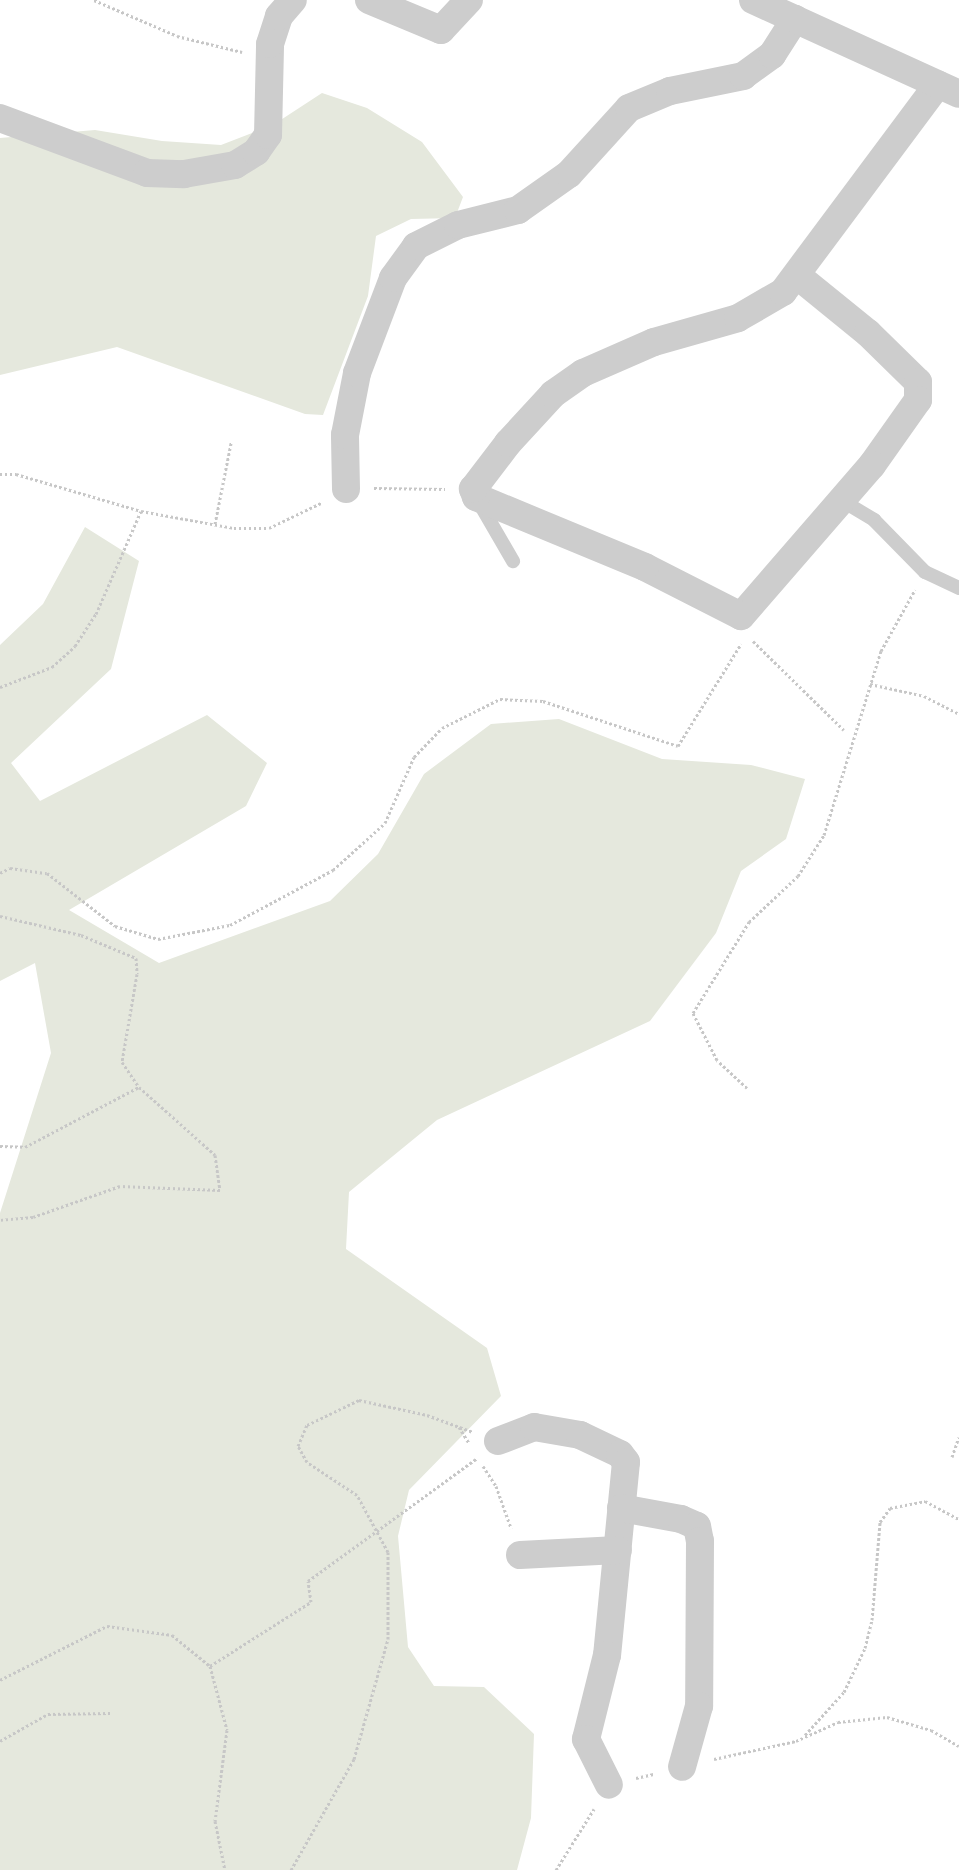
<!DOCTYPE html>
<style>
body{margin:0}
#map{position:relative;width:959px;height:1870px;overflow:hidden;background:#fff;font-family:Commissioner,sans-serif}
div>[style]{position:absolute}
.green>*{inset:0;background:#e5e8dd}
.path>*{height:3px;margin-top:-1.5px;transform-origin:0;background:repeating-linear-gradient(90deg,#c7c7c7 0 2.5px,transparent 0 5px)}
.service>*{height:14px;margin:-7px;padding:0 7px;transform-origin:7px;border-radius:7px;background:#cdcdcd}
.minor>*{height:28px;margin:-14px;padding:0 14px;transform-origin:14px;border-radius:14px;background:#cdcdcd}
.tertiary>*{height:28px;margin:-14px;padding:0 14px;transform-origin:14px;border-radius:14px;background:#cdcdcd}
span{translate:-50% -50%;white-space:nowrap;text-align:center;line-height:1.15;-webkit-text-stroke:5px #fff;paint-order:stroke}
</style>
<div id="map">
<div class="green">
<i style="clip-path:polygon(322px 93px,367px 108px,422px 142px,463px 197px,455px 218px,411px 219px,376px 236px,368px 296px,323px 415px,305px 414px,117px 347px,0 375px,0 138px,95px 130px,162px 141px,221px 145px,273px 125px)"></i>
<i style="clip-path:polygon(85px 527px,139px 561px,111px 669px,11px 763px,40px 801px,207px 715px,267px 763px,246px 806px,69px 910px,159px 963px,330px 901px,378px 854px,424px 774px,491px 724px,559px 719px,662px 759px,751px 765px,805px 779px,786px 839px,741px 871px,716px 933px,650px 1021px,437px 1120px,349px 1192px,346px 1249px,487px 1348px,501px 1396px,409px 1490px,398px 1536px,408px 1647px,434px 1686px,484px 1687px,534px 1734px,531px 1818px,517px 1870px,0 1870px,0 1213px,51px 1053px,35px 963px,0 981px,0 645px,43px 604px)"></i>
</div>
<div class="path">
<i style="left:94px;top:0;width:90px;rotate:23.4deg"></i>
<i style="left:177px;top:36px;width:67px;rotate:13.8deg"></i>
<i style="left:0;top:474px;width:16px"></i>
<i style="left:16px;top:474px;width:130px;rotate:16.5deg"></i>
<i style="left:141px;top:511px;width:95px;rotate:10.4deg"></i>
<i style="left:234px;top:528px;width:35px"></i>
<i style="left:269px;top:528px;width:58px;rotate:-25.7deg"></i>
<i style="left:374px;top:488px;width:71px;rotate:0.8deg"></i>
<i style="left:215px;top:524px;width:83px;rotate:-78.8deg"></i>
<i style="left:753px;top:641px;width:127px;rotate:44.4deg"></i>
<i style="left:870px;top:684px;width:55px;rotate:12.5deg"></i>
<i style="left:924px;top:696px;width:39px;rotate:27deg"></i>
<i style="left:0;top:687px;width:56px;rotate:-21deg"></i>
<i style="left:52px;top:667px;width:31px;rotate:-42deg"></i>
<i style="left:75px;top:646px;width:38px;rotate:-57deg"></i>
<i style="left:96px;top:614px;width:112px;rotate:-66.4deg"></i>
<i style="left:0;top:873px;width:11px;rotate:-27deg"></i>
<i style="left:10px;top:868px;width:37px;rotate:8deg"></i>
<i style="left:47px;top:873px;width:86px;rotate:37.9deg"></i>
<i style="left:115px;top:926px;width:45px;rotate:16.8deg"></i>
<i style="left:158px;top:939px;width:73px;rotate:-11deg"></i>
<i style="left:230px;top:925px;width:117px;rotate:-28.1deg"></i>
<i style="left:333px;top:870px;width:70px;rotate:-42.1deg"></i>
<i style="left:385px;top:823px;width:72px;rotate:-66.3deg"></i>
<i style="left:414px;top:757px;width:40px;rotate:-46deg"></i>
<i style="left:442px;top:728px;width:65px;rotate:-26.6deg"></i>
<i style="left:500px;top:699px;width:43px;rotate:2.7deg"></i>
<i style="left:543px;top:701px;width:142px;rotate:18.4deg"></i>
<i style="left:678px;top:746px;width:120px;rotate:-58.3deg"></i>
<i style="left:0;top:916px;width:83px;rotate:13.2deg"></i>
<i style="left:81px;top:935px;width:60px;rotate:22.7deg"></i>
<i style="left:136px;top:958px;width:16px;rotate:86deg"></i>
<i style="left:137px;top:974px;width:89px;rotate:99.7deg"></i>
<i style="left:122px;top:1062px;width:30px;rotate:56deg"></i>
<i style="left:139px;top:1087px;width:102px;rotate:41.8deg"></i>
<i style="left:215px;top:1155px;width:35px;rotate:82deg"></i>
<i style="left:220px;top:1190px;width:100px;rotate:-177.7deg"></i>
<i style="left:120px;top:1186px;width:92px;rotate:160.4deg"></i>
<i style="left:33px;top:1217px;width:33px;rotate:175deg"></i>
<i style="left:747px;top:1088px;width:41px;rotate:-137deg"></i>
<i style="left:717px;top:1060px;width:53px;rotate:-117.1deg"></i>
<i style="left:693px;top:1013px;width:107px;rotate:-58.4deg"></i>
<i style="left:749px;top:922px;width:67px;rotate:-43.2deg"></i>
<i style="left:798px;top:876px;width:49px;rotate:-57.6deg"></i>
<i style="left:824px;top:835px;width:193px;rotate:-72.8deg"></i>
<i style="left:881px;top:651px;width:70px;rotate:-60.9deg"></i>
<i style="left:0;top:1146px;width:25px;rotate:2deg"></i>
<i style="left:25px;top:1147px;width:129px;rotate:-27.8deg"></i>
<i style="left:459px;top:1427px;width:19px;rotate:58deg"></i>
<i style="left:952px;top:1457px;width:21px;rotate:-71deg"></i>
<i style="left:483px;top:1466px;width:24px;rotate:57deg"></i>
<i style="left:496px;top:1486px;width:45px;rotate:70.3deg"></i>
<i style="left:210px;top:1666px;width:120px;rotate:-32.4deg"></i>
<i style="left:311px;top:1602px;width:21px;rotate:-98deg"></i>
<i style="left:308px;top:1581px;width:208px;rotate:-36deg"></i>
<i style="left:0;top:1680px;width:120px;rotate:-26.8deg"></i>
<i style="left:107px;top:1626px;width:66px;rotate:7.9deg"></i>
<i style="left:172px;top:1635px;width:49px;rotate:39.2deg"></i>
<i style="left:210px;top:1666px;width:66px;rotate:75.1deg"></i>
<i style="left:227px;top:1730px;width:92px;rotate:97.5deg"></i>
<i style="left:215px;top:1821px;width:50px;rotate:78.5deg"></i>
<i style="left:805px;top:1735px;width:58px;rotate:-47.8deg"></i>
<i style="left:844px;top:1692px;width:49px;rotate:-64.5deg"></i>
<i style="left:865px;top:1648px;width:29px;rotate:-76deg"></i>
<i style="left:872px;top:1620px;width:98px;rotate:-85.3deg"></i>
<i style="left:880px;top:1522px;width:17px;rotate:-54deg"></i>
<i style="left:890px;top:1508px;width:36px;rotate:-11deg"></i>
<i style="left:925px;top:1501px;width:38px;rotate:28deg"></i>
<i style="left:0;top:1741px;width:55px;rotate:-29.4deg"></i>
<i style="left:48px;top:1714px;width:62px;rotate:-0.9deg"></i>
<i style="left:714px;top:1759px;width:84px;rotate:-12.4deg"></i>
<i style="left:796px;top:1741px;width:46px;rotate:-24.3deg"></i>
<i style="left:838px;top:1722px;width:49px;rotate:-5.8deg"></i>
<i style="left:887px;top:1717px;width:46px;rotate:16.5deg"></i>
<i style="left:931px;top:1730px;width:32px;rotate:30deg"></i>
<i style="left:636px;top:1778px;width:18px;rotate:-13deg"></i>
<i style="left:291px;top:1870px;width:128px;rotate:-60.4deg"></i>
<i style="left:354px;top:1759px;width:125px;rotate:-74.2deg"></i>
<i style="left:388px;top:1639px;width:87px;rotate:-90deg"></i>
<i style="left:388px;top:1552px;width:65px;rotate:-118.5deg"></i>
<i style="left:357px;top:1495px;width:60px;rotate:-146.6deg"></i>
<i style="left:307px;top:1462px;width:18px;rotate:-119deg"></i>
<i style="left:298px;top:1446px;width:23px;rotate:-67deg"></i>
<i style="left:307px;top:1425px;width:58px;rotate:-25.7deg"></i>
<i style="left:359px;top:1400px;width:70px;rotate:12.4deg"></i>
<i style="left:427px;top:1415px;width:49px;rotate:20.3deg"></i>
<i style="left:556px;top:1870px;width:72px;rotate:-58.1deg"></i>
</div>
<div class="service">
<i style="left:477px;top:499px;width:72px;rotate:59.9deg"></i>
<i style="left:841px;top:500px;width:39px;rotate:31deg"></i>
<i style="left:874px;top:520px;width:73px;rotate:45.6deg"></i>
<i style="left:925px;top:572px;width:38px;rotate:25deg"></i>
</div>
<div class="minor">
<i style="left:369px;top:0;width:78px;rotate:22.6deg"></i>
<i style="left:441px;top:30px;width:41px;rotate:-47deg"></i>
<i style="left:0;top:118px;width:157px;rotate:20.5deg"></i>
<i style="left:147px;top:173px;width:37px;rotate:2deg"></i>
<i style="left:184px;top:174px;width:52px;rotate:-10deg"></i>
<i style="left:235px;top:165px;width:25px;rotate:-32deg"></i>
<i style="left:256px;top:152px;width:21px;rotate:-55deg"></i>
<i style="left:268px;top:135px;width:91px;rotate:-88.7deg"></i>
<i style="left:270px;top:44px;width:29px;rotate:-72deg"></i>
<i style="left:279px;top:16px;width:21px;rotate:-49deg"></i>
<i style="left:799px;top:277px;width:89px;rotate:39.1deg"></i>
<i style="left:868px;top:333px;width:70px;rotate:44.4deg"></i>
<i style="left:918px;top:382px;width:18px;rotate:90deg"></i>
<i style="left:918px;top:400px;width:80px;rotate:125.3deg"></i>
<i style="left:872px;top:465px;width:200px;rotate:130.9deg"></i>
<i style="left:741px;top:616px;width:108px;rotate:-153deg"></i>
<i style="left:645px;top:567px;width:183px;rotate:-157.5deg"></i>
<i style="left:476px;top:497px;width:9px;rotate:-111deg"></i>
<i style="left:473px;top:489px;width:58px;rotate:-52.7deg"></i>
<i style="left:508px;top:443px;width:67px;rotate:-47.4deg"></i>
<i style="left:553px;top:394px;width:37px;rotate:-35deg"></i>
<i style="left:583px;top:373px;width:77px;rotate:-23.6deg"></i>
<i style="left:654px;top:342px;width:87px;rotate:-15.9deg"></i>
<i style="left:738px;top:318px;width:52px;rotate:-30deg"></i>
<i style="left:783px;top:292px;width:259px;rotate:-53.3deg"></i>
<i style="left:346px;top:489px;width:54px;rotate:-91.1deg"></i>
<i style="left:345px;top:435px;width:63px;rotate:-79deg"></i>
<i style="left:357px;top:373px;width:102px;rotate:-69.2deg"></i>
<i style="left:393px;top:278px;width:39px;rotate:-54deg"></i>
<i style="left:416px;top:246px;width:47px;rotate:-26.6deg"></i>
<i style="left:458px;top:225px;width:62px;rotate:-14deg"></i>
<i style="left:518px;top:210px;width:62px;rotate:-35.2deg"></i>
<i style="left:569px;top:174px;width:89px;rotate:-47.7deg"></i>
<i style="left:629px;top:108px;width:44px;rotate:-22.5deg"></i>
<i style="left:670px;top:91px;width:75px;rotate:-11.6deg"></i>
<i style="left:743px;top:76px;width:36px;rotate:-36deg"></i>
<i style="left:772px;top:55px;width:43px;rotate:-57.4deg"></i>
<i style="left:498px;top:1441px;width:39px;rotate:-21deg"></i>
<i style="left:534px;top:1427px;width:47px;rotate:9.9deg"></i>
<i style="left:580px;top:1435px;width:44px;rotate:25.4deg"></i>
<i style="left:620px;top:1454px;width:10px;rotate:53deg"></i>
<i style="left:626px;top:1462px;width:194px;rotate:95.6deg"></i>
<i style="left:607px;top:1655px;width:87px;rotate:104deg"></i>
<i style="left:586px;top:1739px;width:51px;rotate:63.4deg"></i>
<i style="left:621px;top:1508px;width:61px;rotate:10.4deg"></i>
<i style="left:681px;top:1519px;width:17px;rotate:24deg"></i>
<i style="left:697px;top:1526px;width:15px;rotate:79deg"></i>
<i style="left:700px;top:1541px;width:165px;rotate:90.3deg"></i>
<i style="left:699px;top:1706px;width:63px;rotate:105.6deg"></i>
<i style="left:520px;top:1555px;width:98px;rotate:-2.9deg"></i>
</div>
<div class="tertiary">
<i style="left:753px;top:0;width:226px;rotate:24.5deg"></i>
</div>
</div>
